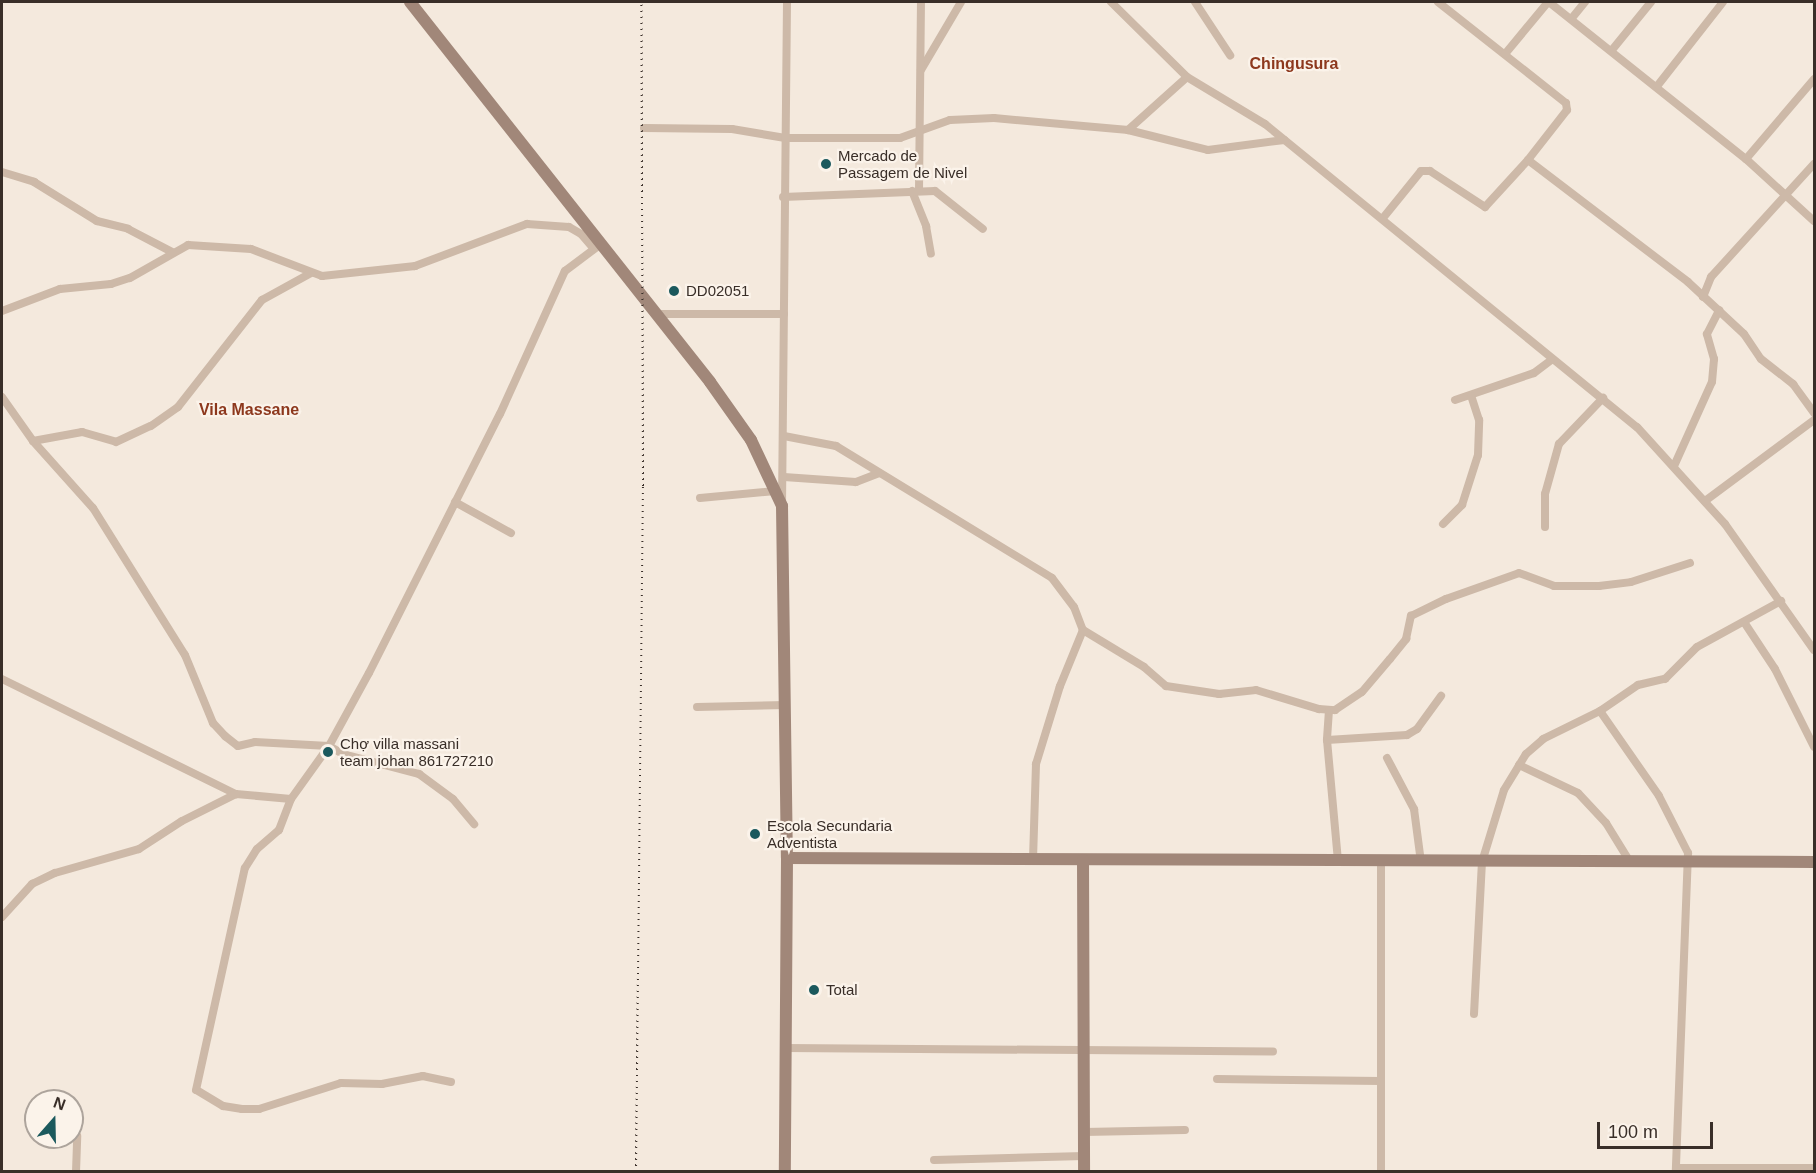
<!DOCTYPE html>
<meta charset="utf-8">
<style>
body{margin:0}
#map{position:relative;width:1816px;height:1173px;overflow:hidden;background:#f4e9dd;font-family:Helvetica,sans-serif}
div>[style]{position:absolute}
.street>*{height:8px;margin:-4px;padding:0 4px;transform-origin:4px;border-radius:4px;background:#cdb9a8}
.secondary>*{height:12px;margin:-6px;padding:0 6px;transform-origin:6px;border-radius:6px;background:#a18779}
.rail>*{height:2px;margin-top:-1px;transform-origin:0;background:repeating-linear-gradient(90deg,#392e28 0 1.5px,transparent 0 6px)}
.dots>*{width:16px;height:16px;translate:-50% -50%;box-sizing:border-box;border:3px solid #fbf3ea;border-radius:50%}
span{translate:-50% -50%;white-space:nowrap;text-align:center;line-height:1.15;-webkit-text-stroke:4.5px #fbf3ea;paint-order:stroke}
.poi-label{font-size:15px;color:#392e28}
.left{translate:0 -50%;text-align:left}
.neighbourhood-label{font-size:16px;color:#8d381d;font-weight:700}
.frame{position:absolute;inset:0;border:3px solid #392e28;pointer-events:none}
.north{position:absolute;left:24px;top:1089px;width:60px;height:60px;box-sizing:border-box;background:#fbf3ea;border:2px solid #ada49c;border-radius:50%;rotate:20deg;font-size:16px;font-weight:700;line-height:24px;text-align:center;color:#392e28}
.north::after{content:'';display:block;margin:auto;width:21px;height:27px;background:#1b595d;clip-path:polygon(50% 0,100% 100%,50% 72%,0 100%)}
.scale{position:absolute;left:1597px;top:1122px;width:116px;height:27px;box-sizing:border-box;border:3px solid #392e28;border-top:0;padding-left:8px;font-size:18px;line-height:21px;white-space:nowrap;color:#392e28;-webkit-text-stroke:4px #fbf3ea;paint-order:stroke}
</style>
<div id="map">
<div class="street">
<i style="left:1111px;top:2px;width:107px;rotate:44.6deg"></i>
<i style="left:1187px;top:77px;width:91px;rotate:31.1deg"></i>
<i style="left:1265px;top:124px;width:480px;rotate:39.2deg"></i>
<i style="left:1637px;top:427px;width:131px;rotate:47.8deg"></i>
<i style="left:1725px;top:524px;width:154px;rotate:54.8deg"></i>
<i style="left:1195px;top:2px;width:64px;rotate:56.6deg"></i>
<i style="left:1438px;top:2px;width:163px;rotate:38.3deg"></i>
<i style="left:1566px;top:103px;width:7px;rotate:82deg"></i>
<i style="left:1567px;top:110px;width:63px;rotate:128deg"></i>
<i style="left:1549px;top:2px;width:252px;rotate:38.6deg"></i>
<i style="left:1746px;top:159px;width:92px;rotate:42.4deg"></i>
<i style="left:1572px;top:18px;width:21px;rotate:-51deg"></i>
<i style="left:1612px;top:50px;width:62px;rotate:-50.9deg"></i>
<i style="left:1505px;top:54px;width:67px;rotate:-50.4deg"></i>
<i style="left:921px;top:70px;width:79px;rotate:-59.5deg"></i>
<i style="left:1658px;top:85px;width:105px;rotate:-51.9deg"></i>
<i style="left:644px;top:128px;width:88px;rotate:0.7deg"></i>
<i style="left:732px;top:129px;width:54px;rotate:9.6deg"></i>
<i style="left:785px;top:138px;width:115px"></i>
<i style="left:900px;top:138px;width:53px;rotate:-19.8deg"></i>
<i style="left:950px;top:120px;width:44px;rotate:-2.6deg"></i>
<i style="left:994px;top:118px;width:135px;rotate:5.1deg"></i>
<i style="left:1128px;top:130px;width:82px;rotate:14deg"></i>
<i style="left:1208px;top:150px;width:77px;rotate:-7.5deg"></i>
<i style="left:1128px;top:130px;width:79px;rotate:-41.9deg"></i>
<i style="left:1746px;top:159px;width:105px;rotate:-49.6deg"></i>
<i style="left:2px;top:172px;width:34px;rotate:17deg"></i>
<i style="left:34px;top:182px;width:74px;rotate:31.8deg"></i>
<i style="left:97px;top:221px;width:32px;rotate:14deg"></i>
<i style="left:128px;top:229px;width:50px;rotate:27.6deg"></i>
<i style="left:912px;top:191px;width:38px;rotate:68deg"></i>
<i style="left:926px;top:226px;width:28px;rotate:80deg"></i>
<i style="left:919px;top:191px;width:189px;rotate:-89.4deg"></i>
<i style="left:783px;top:197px;width:152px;rotate:-2.3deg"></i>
<i style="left:935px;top:191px;width:61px;rotate:38.4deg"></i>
<i style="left:1383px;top:218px;width:60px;rotate:-51deg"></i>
<i style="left:1421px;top:171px;width:9px"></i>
<i style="left:1430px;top:171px;width:66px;rotate:33.2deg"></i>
<i style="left:1485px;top:207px;width:64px;rotate:-47.5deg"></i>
<i style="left:1528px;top:160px;width:201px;rotate:37.3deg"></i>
<i style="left:1688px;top:282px;width:76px;rotate:42.9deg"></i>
<i style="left:1744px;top:334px;width:30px;rotate:56deg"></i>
<i style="left:1761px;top:359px;width:41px;rotate:38deg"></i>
<i style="left:1793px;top:384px;width:36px;rotate:54deg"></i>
<i style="left:1703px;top:297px;width:22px;rotate:-68deg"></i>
<i style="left:1711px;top:277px;width:153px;rotate:-47.7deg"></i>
<i style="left:2px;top:311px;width:62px;rotate:-20.8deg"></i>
<i style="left:60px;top:289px;width:51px;rotate:-5.6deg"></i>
<i style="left:111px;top:284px;width:20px;rotate:-18deg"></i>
<i style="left:130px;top:278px;width:67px;rotate:-29.6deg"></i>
<i style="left:188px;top:245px;width:63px;rotate:3.6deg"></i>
<i style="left:251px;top:249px;width:76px;rotate:20.8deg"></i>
<i style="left:322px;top:276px;width:94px;rotate:-6.1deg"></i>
<i style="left:415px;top:266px;width:120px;rotate:-20.6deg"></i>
<i style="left:527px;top:224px;width:42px;rotate:4.1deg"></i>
<i style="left:569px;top:227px;width:14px;rotate:30deg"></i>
<i style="left:581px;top:234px;width:18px;rotate:49deg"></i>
<i style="left:655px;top:314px;width:129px"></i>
<i style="left:2px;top:397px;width:54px;rotate:54.8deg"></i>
<i style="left:33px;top:441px;width:90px;rotate:48.2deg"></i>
<i style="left:93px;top:508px;width:173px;rotate:58deg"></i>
<i style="left:185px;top:655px;width:74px;rotate:67.6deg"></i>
<i style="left:213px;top:723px;width:18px;rotate:47deg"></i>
<i style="left:225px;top:736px;width:16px;rotate:38deg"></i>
<i style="left:238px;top:746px;width:17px;rotate:-13deg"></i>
<i style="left:255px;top:742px;width:74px;rotate:3.1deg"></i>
<i style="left:329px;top:746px;width:16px;rotate:30deg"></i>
<i style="left:343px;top:754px;width:79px;rotate:14.7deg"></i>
<i style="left:419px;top:774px;width:42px;rotate:36.3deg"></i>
<i style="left:453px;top:799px;width:33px;rotate:50deg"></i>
<i style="left:1455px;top:400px;width:83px;rotate:-18.9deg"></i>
<i style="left:1534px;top:373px;width:21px;rotate:-37deg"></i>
<i style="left:784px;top:436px;width:53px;rotate:10.9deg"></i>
<i style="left:836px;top:446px;width:253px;rotate:31.4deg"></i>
<i style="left:1052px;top:578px;width:36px;rotate:53deg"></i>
<i style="left:1074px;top:607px;width:25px;rotate:69deg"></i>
<i style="left:1083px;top:630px;width:61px;rotate:112.3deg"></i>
<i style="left:1060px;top:686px;width:82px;rotate:107.1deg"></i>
<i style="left:1036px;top:764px;width:96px;rotate:91.8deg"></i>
<i style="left:33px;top:441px;width:50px;rotate:-10.4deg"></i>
<i style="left:82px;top:432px;width:35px;rotate:16deg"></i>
<i style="left:116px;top:442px;width:38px;rotate:-25deg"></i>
<i style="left:151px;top:426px;width:33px;rotate:-35deg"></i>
<i style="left:178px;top:407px;width:136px;rotate:-51.9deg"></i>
<i style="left:262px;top:300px;width:56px;rotate:-28.9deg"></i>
<i style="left:1674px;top:466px;width:92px;rotate:-65.7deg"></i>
<i style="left:1712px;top:382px;width:23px;rotate:-85deg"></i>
<i style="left:1714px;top:359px;width:26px;rotate:-106deg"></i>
<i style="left:1707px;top:334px;width:27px;rotate:-63deg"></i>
<i style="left:784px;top:477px;width:72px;rotate:4deg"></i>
<i style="left:856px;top:482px;width:25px;rotate:-21deg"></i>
<i style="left:700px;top:498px;width:76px;rotate:-5.3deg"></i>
<i style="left:1705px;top:501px;width:136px;rotate:-36.6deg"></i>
<i style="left:455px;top:502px;width:64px;rotate:29deg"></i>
<i style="left:782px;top:505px;width:503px;rotate:-89.43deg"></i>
<i style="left:1443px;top:524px;width:27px;rotate:-45deg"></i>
<i style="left:1462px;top:505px;width:52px;rotate:-72.3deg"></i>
<i style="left:1478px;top:455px;width:35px;rotate:-88deg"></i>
<i style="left:1479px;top:420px;width:25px;rotate:-108deg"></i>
<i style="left:1545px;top:527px;width:33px;rotate:-90deg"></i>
<i style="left:1545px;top:494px;width:52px;rotate:-74.4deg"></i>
<i style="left:1559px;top:444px;width:64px;rotate:-46.3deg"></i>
<i style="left:1744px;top:622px;width:56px;rotate:56.6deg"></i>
<i style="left:1775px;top:669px;width:87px;rotate:63.4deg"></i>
<i style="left:1083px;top:630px;width:71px;rotate:31.2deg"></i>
<i style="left:1144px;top:667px;width:29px;rotate:41deg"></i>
<i style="left:1166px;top:686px;width:54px;rotate:8.6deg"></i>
<i style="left:1219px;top:694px;width:37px;rotate:-6deg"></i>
<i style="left:1256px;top:690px;width:66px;rotate:16.8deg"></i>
<i style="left:1319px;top:709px;width:16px;rotate:4deg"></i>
<i style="left:1335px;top:710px;width:32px;rotate:-34deg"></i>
<i style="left:1362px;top:692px;width:43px;rotate:-49.7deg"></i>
<i style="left:1390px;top:659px;width:26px;rotate:-51deg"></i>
<i style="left:1406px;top:639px;width:24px;rotate:-78deg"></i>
<i style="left:1411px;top:616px;width:39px;rotate:-26deg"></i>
<i style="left:1446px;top:599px;width:77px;rotate:-19.6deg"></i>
<i style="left:1519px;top:573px;width:37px;rotate:20deg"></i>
<i style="left:1554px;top:586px;width:45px"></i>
<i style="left:1599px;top:586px;width:32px;rotate:-7deg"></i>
<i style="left:1631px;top:582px;width:62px;rotate:-17.9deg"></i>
<i style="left:2px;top:679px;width:261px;rotate:26.2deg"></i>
<i style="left:236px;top:794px;width:55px;rotate:5.2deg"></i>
<i style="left:697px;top:707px;width:89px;rotate:-1.3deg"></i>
<i style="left:1329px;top:710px;width:30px;rotate:94deg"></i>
<i style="left:1327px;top:740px;width:122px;rotate:84.8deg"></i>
<i style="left:1600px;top:711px;width:103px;rotate:55.2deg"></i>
<i style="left:1659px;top:796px;width:64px;rotate:63deg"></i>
<i style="left:1688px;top:853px;width:319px;rotate:92.2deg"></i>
<i style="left:1327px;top:740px;width:80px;rotate:-3.6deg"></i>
<i style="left:1407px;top:735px;width:12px;rotate:-31deg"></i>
<i style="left:1417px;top:729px;width:41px;rotate:-54deg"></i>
<i style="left:1387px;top:758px;width:58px;rotate:62.1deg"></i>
<i style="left:1414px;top:809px;width:53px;rotate:82.5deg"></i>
<i style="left:1519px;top:765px;width:65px;rotate:25.4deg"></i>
<i style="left:1578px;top:793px;width:41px;rotate:47deg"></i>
<i style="left:1606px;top:823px;width:46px;rotate:58.4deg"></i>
<i style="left:2px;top:917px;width:45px;rotate:-47.7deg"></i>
<i style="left:32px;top:884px;width:25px;rotate:-26deg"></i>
<i style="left:55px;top:873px;width:87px;rotate:-15.9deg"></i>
<i style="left:139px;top:849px;width:51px;rotate:-33.1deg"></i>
<i style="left:182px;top:821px;width:60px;rotate:-26.6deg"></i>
<i style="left:1474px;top:1014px;width:152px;rotate:-87deg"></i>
<i style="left:1482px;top:862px;width:75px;rotate:-73deg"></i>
<i style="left:1504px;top:790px;width:42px;rotate:-58.6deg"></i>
<i style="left:1526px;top:754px;width:23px;rotate:-41deg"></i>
<i style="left:1543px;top:739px;width:64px;rotate:-26.2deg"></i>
<i style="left:1600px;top:711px;width:46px;rotate:-34.4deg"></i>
<i style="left:1638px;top:685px;width:28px;rotate:-13deg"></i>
<i style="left:1665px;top:679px;width:45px;rotate:-45deg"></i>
<i style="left:1697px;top:647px;width:96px;rotate:-28.7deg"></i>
<i style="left:785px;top:1048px;width:488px;rotate:0.4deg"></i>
<i style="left:1217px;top:1079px;width:164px;rotate:0.7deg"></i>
<i style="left:451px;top:1082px;width:29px;rotate:-168deg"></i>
<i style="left:423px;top:1076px;width:42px;rotate:169deg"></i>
<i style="left:382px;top:1084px;width:41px;rotate:-178.6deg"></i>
<i style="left:341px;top:1083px;width:86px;rotate:162.4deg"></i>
<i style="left:259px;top:1109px;width:17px;rotate:180deg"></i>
<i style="left:242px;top:1109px;width:19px;rotate:-171deg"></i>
<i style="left:223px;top:1106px;width:31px;rotate:-149deg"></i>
<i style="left:196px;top:1090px;width:227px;rotate:-77.6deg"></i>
<i style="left:245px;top:868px;width:22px;rotate:-58deg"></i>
<i style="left:257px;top:849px;width:29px;rotate:-41deg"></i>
<i style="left:279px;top:830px;width:33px;rotate:-69deg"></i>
<i style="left:291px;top:799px;width:65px;rotate:-54.4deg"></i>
<i style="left:329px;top:746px;width:83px;rotate:-61.3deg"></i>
<i style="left:369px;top:673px;width:290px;rotate:-63.2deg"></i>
<i style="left:500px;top:414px;width:157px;rotate:-65.6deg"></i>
<i style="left:565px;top:271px;width:45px;rotate:-36.9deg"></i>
<i style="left:1084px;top:1132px;width:101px;rotate:-1.1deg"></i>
<i style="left:934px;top:1160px;width:150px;rotate:-1.5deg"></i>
<i style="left:1676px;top:1168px;width:138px"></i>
<i style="left:76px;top:1172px;width:36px;rotate:-88deg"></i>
<i style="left:1381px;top:1172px;width:310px;rotate:-90deg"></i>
</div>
<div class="secondary">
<i style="left:410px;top:2px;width:484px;rotate:51.7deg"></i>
<i style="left:710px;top:382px;width:71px;rotate:54.7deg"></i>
<i style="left:751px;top:440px;width:73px;rotate:64.8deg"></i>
<i style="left:782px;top:506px;width:352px;rotate:89.2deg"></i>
<i style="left:787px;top:858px;width:314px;rotate:90.4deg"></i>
<i style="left:787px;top:858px;width:1027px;rotate:0.22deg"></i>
<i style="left:1083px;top:860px;width:312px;rotate:89.8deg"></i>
</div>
<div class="rail">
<i style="left:636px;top:1172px;width:686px;rotate:-89.42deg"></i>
<i style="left:643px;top:486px;width:484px;rotate:-90.2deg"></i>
</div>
<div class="dots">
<i style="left:826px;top:164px;background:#1b595d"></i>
<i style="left:674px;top:291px;background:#1b595d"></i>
<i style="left:328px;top:752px;background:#1b595d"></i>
<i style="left:755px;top:834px;background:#1b595d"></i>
<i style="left:814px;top:990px;background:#1b595d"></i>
</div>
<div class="poi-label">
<span class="left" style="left:838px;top:164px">Mercado de<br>Passagem de Nivel</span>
<span class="left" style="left:686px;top:291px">DD02051</span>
<span class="left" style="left:340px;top:752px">Chợ villa massani<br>team johan 861727210</span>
<span class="left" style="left:767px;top:834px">Escola Secundaria<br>Adventista</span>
<span class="left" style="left:826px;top:990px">Total</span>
</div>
<div class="neighbourhood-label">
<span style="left:1294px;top:64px">Chingusura</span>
<span style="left:249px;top:410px">Vila Massane</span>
</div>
<div class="frame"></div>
<div class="north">N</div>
<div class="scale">100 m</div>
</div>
